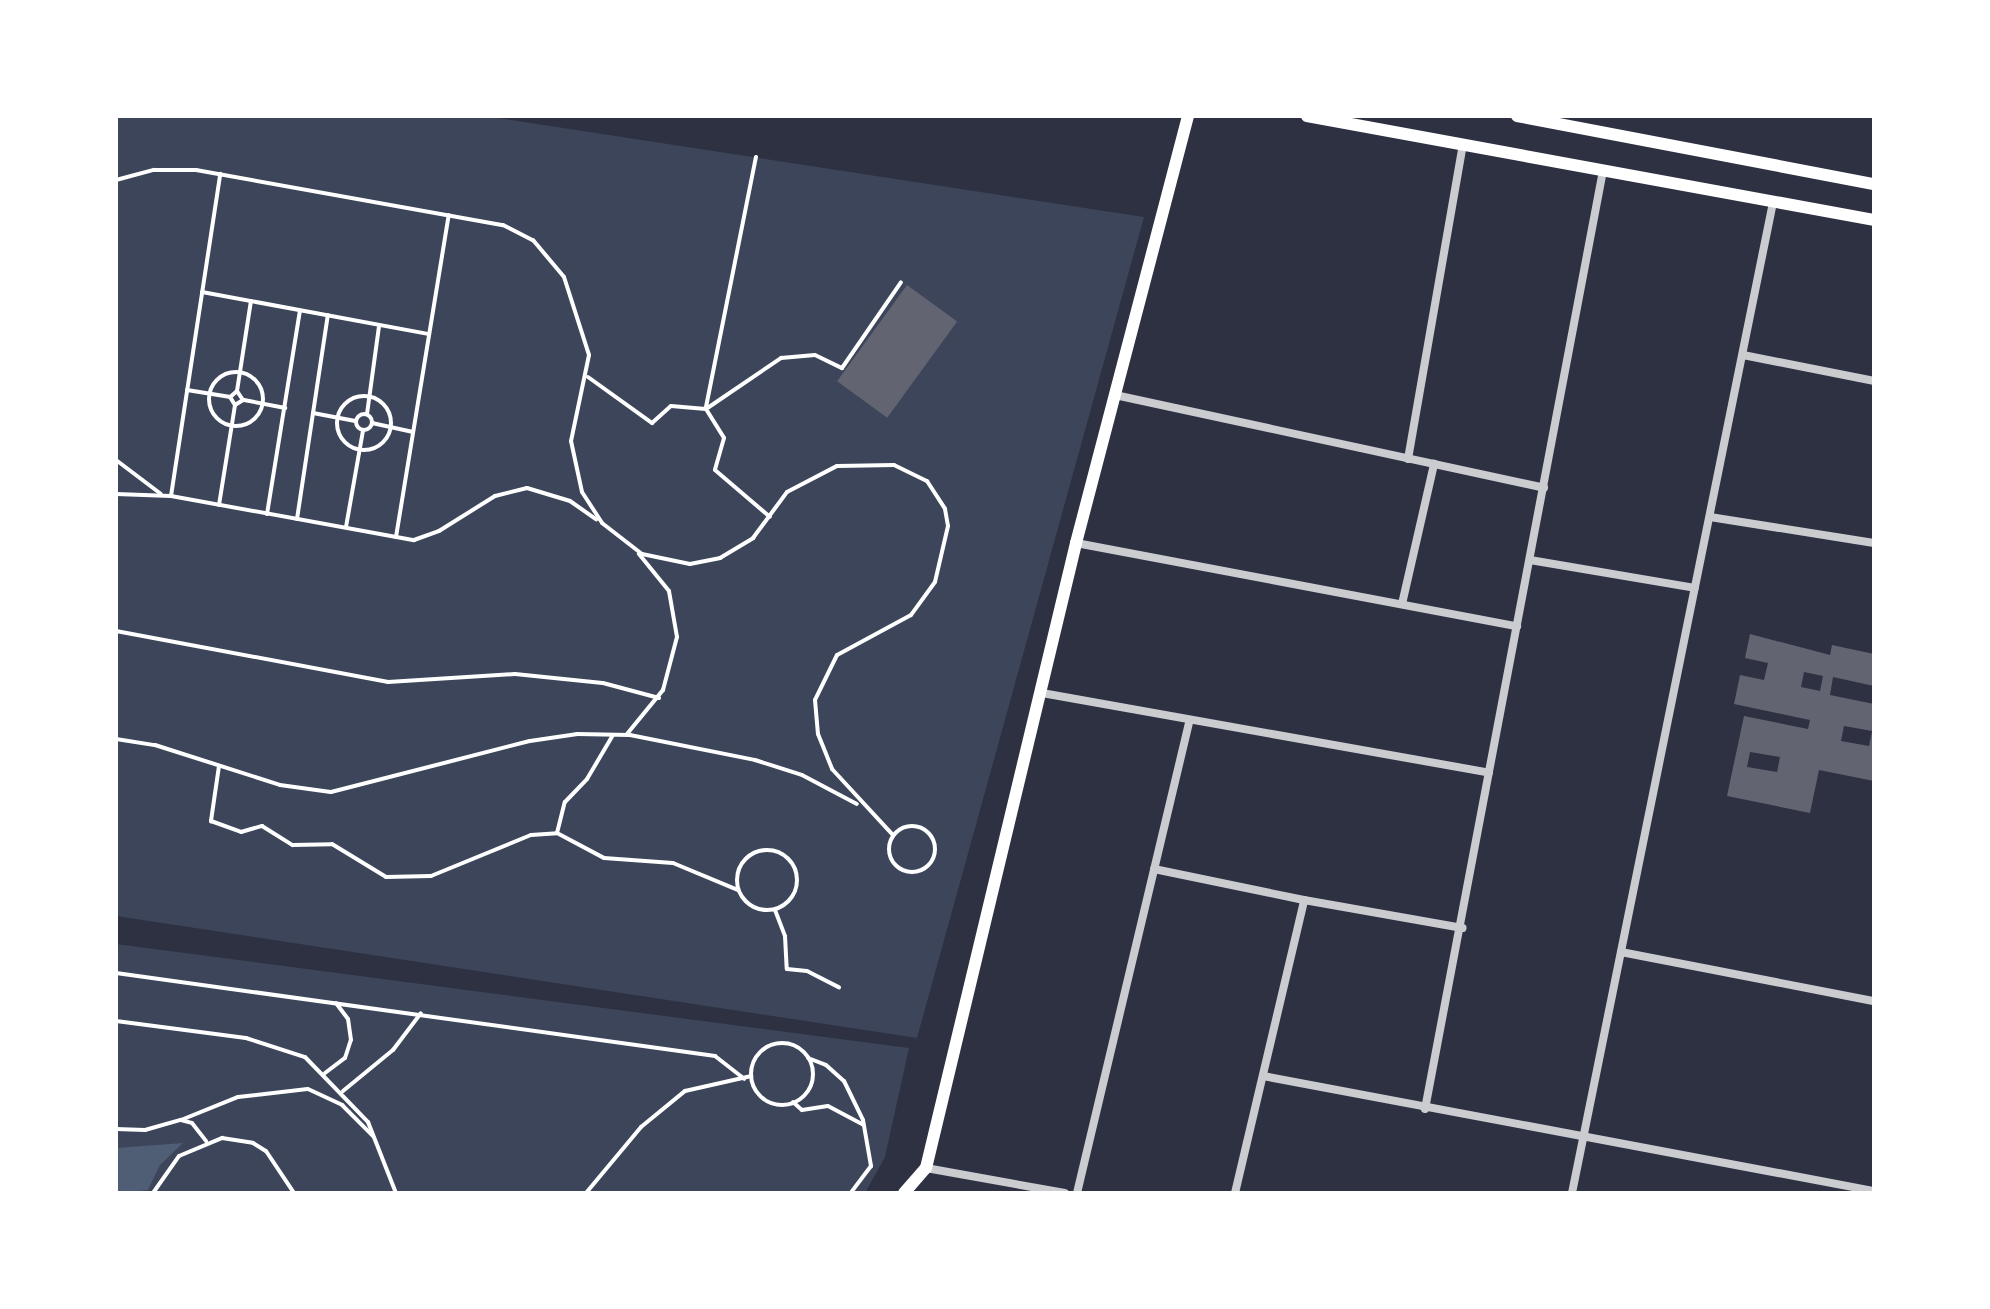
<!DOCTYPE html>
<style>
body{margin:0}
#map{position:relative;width:1990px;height:1309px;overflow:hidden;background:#2d3142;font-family:Cabin,sans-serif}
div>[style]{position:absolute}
.green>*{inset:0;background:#3c4559}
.water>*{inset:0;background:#4f5d75}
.building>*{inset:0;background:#626471;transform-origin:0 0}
.path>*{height:4px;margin:-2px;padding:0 2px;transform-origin:2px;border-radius:2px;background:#fff}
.path>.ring{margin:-2px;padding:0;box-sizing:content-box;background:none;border:4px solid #fff;border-radius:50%}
.minor>*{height:8px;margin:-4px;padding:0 4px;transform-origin:4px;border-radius:4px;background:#caccd0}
.secondary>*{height:12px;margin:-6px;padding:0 6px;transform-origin:6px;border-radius:6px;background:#fff}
span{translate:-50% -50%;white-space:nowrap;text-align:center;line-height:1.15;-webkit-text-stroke:7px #fff;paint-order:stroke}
.frame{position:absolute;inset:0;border:118px solid #fff;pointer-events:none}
</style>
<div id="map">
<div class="green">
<i style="clip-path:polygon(116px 116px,485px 116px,1144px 217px,917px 1038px,116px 916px)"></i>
<i style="clip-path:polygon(116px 944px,909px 1048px,885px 1157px,865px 1193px,116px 1193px)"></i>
</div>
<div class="water">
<i style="clip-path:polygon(183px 1143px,160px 1165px,148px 1190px,116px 1193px,116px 1148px)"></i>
</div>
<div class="building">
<i style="left:907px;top:285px;width:62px;height:119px;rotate:36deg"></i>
<i style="clip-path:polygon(evenodd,1750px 634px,1830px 655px,1832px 645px,1874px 654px,1874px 686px,1833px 677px,1830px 695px,1874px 704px,1874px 781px,1819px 770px,1810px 813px,1727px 796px,1744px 716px,1808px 729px,1810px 720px,1734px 704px,1740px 675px,1764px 680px,1768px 663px,1745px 658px,1750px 634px,1804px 672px,1823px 676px,1820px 691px,1801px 687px,1804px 672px,1750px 634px,1844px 726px,1872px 731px,1869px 746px,1841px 741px,1844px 726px,1750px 634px,1750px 752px,1780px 757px,1777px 772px,1747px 767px,1750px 752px)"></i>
</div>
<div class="path">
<i style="left:116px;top:180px;width:39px;rotate:-15deg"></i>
<i style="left:154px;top:170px;width:42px"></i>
<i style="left:196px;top:170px;width:312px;rotate:10.2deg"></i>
<i style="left:503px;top:225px;width:34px;rotate:27deg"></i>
<i style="left:533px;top:240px;width:48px;rotate:50deg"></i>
<i style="left:564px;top:277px;width:82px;rotate:72.2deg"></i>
<i style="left:589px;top:355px;width:88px;rotate:101.8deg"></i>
<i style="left:571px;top:441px;width:52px;rotate:77.8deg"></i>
<i style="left:582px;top:492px;width:37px;rotate:57deg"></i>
<i style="left:602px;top:523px;width:51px;rotate:37.8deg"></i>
<i style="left:642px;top:554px;width:49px;rotate:11.8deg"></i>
<i style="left:690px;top:564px;width:31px;rotate:-11deg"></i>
<i style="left:720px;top:558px;width:39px;rotate:-31deg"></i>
<i style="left:753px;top:538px;width:57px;rotate:-53.5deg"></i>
<i style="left:787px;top:492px;width:56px;rotate:-27.5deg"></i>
<i style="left:837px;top:466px;width:57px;rotate:-1deg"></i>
<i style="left:894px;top:465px;width:37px;rotate:26deg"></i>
<i style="left:927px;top:481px;width:33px;rotate:57deg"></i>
<i style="left:945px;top:509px;width:17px;rotate:80deg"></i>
<i style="left:948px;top:526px;width:57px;rotate:103.1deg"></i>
<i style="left:935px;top:582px;width:41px;rotate:126deg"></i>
<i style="left:911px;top:615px;width:84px;rotate:151.6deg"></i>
<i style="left:837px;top:655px;width:50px;rotate:116.1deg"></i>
<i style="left:815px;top:700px;width:34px;rotate:85deg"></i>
<i style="left:818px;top:734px;width:38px;rotate:68deg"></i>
<i style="left:832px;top:769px;width:90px;rotate:47.3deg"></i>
<i style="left:202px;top:292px;width:231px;rotate:10.5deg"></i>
<i class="ring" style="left:209px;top:372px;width:50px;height:50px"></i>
<i style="left:588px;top:377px;width:79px;rotate:35.7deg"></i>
<i style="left:652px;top:423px;width:25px;rotate:-42deg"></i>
<i style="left:671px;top:406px;width:35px;rotate:5deg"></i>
<i style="left:706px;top:409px;width:34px;rotate:58deg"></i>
<i style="left:724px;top:438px;width:33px;rotate:106deg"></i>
<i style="left:715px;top:470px;width:72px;rotate:40.5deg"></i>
<i style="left:187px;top:390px;width:44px;rotate:9.2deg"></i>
<i style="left:230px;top:397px;width:9px;rotate:58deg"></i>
<i style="left:235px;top:405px;width:9px;rotate:-32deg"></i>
<i style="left:243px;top:400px;width:11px;rotate:-124deg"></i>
<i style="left:237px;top:391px;width:9px;rotate:139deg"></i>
<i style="left:237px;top:391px;width:91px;rotate:-81.2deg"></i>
<i class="ring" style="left:337px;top:396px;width:50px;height:50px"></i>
<i style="left:244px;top:400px;width:42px;rotate:11deg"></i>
<i style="left:706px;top:407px;width:255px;rotate:-78.7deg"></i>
<i style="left:706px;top:409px;width:91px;rotate:-34.2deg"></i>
<i style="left:781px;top:358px;width:34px;rotate:-5deg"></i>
<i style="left:815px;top:355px;width:30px;rotate:26deg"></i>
<i style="left:842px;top:368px;width:104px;rotate:-55.5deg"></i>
<i style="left:313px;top:413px;width:43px;rotate:10.8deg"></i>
<i class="ring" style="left:356px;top:414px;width:12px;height:12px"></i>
<i style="left:367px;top:414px;width:89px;rotate:-82.2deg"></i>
<i style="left:372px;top:423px;width:42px;rotate:12.4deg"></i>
<i style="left:116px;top:460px;width:56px;rotate:37.1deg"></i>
<i style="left:116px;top:494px;width:55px;rotate:2.1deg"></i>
<i style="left:171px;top:496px;width:247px;rotate:10.3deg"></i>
<i style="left:414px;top:540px;width:27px;rotate:-20deg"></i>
<i style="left:439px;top:531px;width:66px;rotate:-32deg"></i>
<i style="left:495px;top:496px;width:33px;rotate:-14deg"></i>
<i style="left:527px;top:488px;width:45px;rotate:16.8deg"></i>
<i style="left:570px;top:501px;width:32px;rotate:35deg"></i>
<i style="left:171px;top:496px;width:326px;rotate:-81.3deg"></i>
<i style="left:219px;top:505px;width:101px;rotate:-80.9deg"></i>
<i style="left:267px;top:514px;width:206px;rotate:-80.8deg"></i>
<i style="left:297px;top:519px;width:206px;rotate:-81.4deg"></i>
<i style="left:346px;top:527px;width:97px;rotate:-80deg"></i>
<i style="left:396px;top:537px;width:326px;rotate:-80.7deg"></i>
<i style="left:116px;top:631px;width:277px;rotate:10.6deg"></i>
<i style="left:388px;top:682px;width:127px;rotate:-3.6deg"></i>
<i style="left:515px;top:674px;width:88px;rotate:5.8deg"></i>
<i style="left:603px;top:683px;width:58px;rotate:15deg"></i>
<i style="left:627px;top:734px;width:57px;rotate:-50.7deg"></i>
<i style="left:663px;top:690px;width:55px;rotate:-75.2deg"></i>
<i style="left:677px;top:637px;width:47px;rotate:-99.9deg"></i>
<i style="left:669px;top:591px;width:48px;rotate:-129deg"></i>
<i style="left:116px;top:739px;width:39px;rotate:9deg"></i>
<i style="left:155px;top:745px;width:131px;rotate:17.7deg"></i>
<i style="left:280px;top:785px;width:51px;rotate:7.8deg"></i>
<i style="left:331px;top:792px;width:205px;rotate:-14.4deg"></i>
<i style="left:530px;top:741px;width:48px;rotate:-8.5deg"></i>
<i style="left:577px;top:734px;width:53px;rotate:1.1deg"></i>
<i style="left:630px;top:735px;width:127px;rotate:11.3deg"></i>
<i style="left:755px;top:760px;width:49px;rotate:17.7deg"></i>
<i style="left:802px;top:775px;width:62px;rotate:27.8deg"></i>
<i style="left:219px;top:766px;width:56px;rotate:98.3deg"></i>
<i style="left:211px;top:821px;width:32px;rotate:20deg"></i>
<i style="left:241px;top:832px;width:22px;rotate:-16deg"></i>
<i style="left:262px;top:826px;width:36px;rotate:32deg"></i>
<i style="left:293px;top:845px;width:39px;rotate:-1deg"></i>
<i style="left:332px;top:844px;width:63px;rotate:31.4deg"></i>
<i style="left:386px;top:877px;width:45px;rotate:-1.3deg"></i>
<i style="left:431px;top:876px;width:108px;rotate:-22.3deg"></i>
<i style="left:531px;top:835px;width:26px;rotate:-4deg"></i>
<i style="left:557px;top:833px;width:53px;rotate:28deg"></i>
<i style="left:604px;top:858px;width:69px;rotate:4.1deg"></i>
<i style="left:673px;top:863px;width:70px;rotate:22.6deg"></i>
<i class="ring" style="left:889px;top:826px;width:42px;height:42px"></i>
<i style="left:557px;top:833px;width:32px;rotate:-76deg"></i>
<i style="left:565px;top:802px;width:32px;rotate:-46deg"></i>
<i style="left:587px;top:779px;width:51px;rotate:-59.4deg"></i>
<i class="ring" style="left:737px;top:850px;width:56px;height:56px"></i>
<i style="left:775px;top:910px;width:28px;rotate:69deg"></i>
<i style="left:785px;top:936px;width:33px;rotate:87deg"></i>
<i style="left:787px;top:969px;width:20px;rotate:6deg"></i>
<i style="left:807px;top:971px;width:36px;rotate:27deg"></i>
<i style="left:116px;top:973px;width:605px;rotate:7.89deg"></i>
<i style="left:715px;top:1056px;width:37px;rotate:38deg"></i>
<i style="left:116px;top:1021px;width:131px;rotate:7.5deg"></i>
<i style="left:246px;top:1038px;width:62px;rotate:17.9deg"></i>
<i style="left:305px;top:1057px;width:91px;rotate:45.9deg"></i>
<i style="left:368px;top:1122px;width:76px;rotate:68.5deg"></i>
<i class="ring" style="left:751px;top:1043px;width:58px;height:58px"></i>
<i style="left:808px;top:1058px;width:19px;rotate:21deg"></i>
<i style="left:826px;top:1065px;width:24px;rotate:42deg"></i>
<i style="left:844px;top:1081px;width:43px;rotate:64deg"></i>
<i style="left:863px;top:1120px;width:47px;rotate:80.1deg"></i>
<i style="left:871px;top:1166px;width:34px;rotate:127deg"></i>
<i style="left:325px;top:1073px;width:25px;rotate:-37deg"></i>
<i style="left:345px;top:1058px;width:19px;rotate:-72deg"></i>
<i style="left:351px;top:1040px;width:21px;rotate:-98deg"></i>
<i style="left:348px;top:1019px;width:20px;rotate:-127deg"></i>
<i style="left:343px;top:1091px;width:65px;rotate:-39.4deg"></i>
<i style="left:393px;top:1050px;width:46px;rotate:-52.9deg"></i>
<i style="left:793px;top:1102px;width:12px;rotate:42deg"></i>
<i style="left:802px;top:1110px;width:26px;rotate:-9deg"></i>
<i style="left:828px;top:1106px;width:40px;rotate:28deg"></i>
<i style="left:181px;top:1120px;width:61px;rotate:-22deg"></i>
<i style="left:238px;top:1097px;width:70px;rotate:-6.5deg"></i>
<i style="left:308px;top:1089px;width:38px;rotate:25deg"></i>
<i style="left:342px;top:1105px;width:44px;rotate:45deg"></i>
<i style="left:116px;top:1129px;width:29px;rotate:2deg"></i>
<i style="left:145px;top:1130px;width:37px;rotate:-16deg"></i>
<i style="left:181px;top:1120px;width:11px;rotate:15deg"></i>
<i style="left:192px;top:1123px;width:23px;rotate:52deg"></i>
<i style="left:153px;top:1193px;width:45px;rotate:-54.9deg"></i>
<i style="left:179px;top:1156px;width:47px;rotate:-22.7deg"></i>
<i style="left:222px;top:1138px;width:31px;rotate:9deg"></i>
<i style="left:253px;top:1143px;width:15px;rotate:32deg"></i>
<i style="left:266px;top:1151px;width:50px;rotate:56.3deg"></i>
<i style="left:586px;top:1193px;width:86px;rotate:-50.2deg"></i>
<i style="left:641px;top:1127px;width:57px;rotate:-39.3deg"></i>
<i style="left:685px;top:1091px;width:68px;rotate:-12.8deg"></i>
</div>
<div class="minor">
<i style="left:1743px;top:355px;width:134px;rotate:11.2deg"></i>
<i style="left:1115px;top:395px;width:439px;rotate:12.2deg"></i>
<i style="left:1408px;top:459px;width:319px;rotate:-80.1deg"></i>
<i style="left:1710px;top:517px;width:166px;rotate:9deg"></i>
<i style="left:1076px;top:543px;width:449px;rotate:10.7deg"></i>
<i style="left:1530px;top:560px;width:167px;rotate:9.6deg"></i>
<i style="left:1402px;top:604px;width:144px;rotate:-77.1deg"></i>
<i style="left:1042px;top:693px;width:454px;rotate:10.1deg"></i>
<i style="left:1154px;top:869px;width:153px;rotate:11.7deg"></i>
<i style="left:1621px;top:952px;width:258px;rotate:11deg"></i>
<i style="left:1263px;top:1076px;width:622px;rotate:10.66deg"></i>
<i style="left:1425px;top:1109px;width:955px;rotate:-79.26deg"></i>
<i style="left:926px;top:1168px;width:141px;rotate:10.2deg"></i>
<i style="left:1077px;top:1193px;width:484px;rotate:-76.6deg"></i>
<i style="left:1235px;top:1193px;width:301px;rotate:-76.7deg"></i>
<i style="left:1304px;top:900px;width:161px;rotate:10deg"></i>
<i style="left:1572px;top:1193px;width:1011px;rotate:-78.53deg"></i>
</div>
<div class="secondary">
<i style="left:1307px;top:116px;width:576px;rotate:10.39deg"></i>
<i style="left:1517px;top:116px;width:363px;rotate:10.8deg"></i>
<i style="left:904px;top:1193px;width:33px;rotate:-49deg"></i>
<i style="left:926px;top:1168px;width:643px;rotate:-76.5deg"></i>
<i style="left:1076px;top:543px;width:441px;rotate:-75.3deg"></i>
</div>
<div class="frame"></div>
</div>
